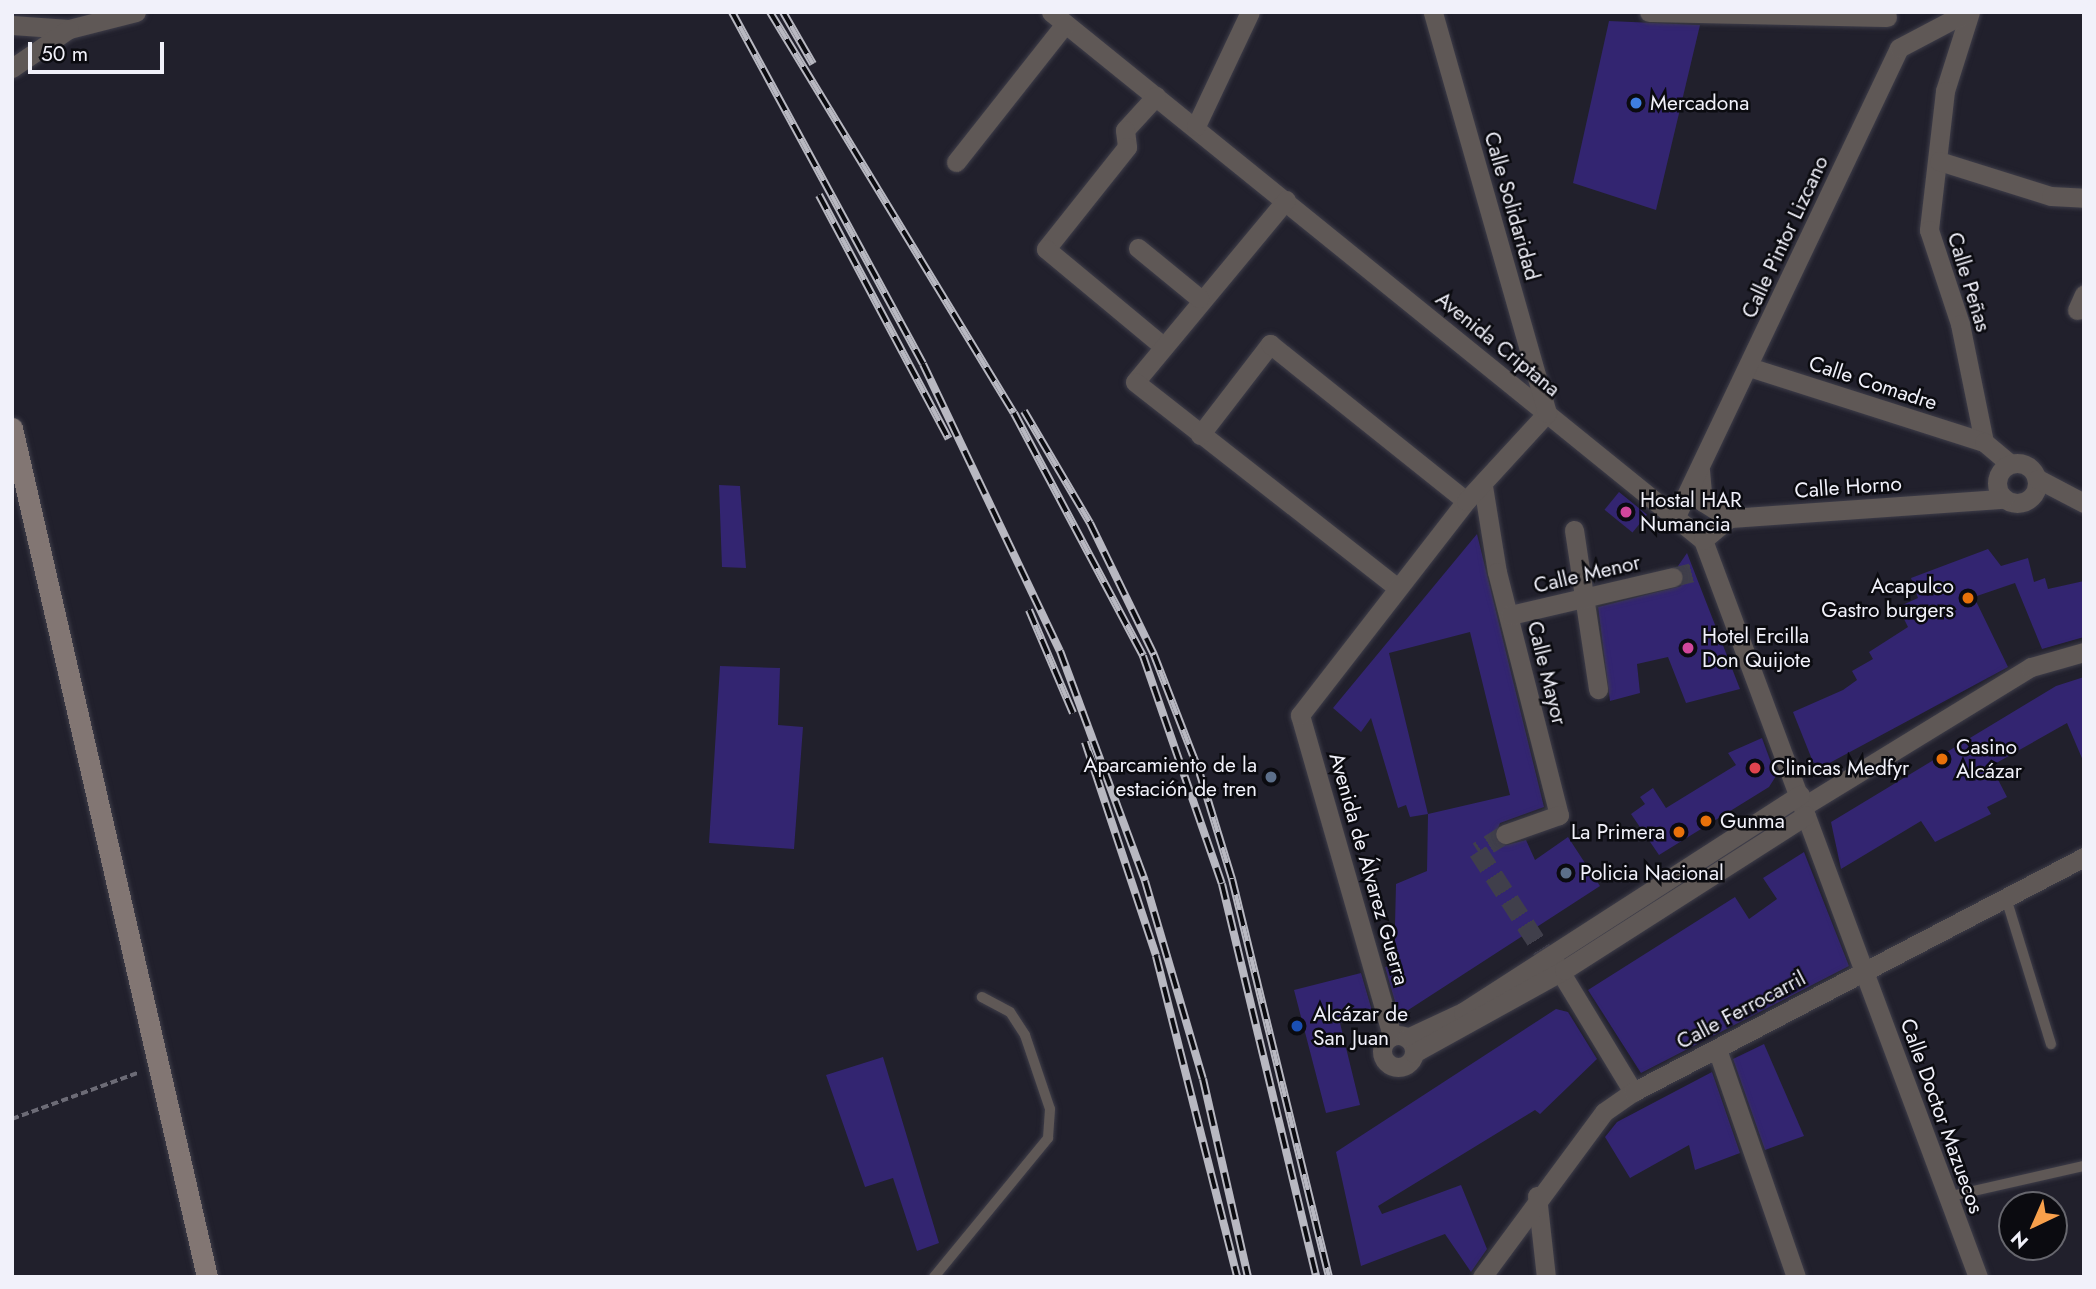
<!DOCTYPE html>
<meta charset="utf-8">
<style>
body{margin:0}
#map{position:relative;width:2096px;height:1289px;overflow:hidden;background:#21202c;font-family:Jost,sans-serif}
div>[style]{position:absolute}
.building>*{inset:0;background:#332571;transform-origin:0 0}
.street-tunnel>*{height:19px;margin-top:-9.5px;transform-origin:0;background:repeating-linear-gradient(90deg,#403f4b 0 19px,transparent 0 29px)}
.path>*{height:3.5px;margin-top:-1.75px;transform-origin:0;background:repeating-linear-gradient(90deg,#6c6b76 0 7px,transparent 0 10.5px)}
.roads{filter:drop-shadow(0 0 2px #3e3d49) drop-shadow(0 0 2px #3e3d49)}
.lane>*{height:10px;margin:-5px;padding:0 5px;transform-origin:5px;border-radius:5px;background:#5f5856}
.street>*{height:19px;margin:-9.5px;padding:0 9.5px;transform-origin:9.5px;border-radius:9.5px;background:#5f5856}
.street>.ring{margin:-9.5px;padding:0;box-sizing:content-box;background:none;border:19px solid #5f5856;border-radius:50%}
.secondary>*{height:21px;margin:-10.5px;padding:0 10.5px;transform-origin:10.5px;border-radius:10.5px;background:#827673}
.rail>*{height:8px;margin-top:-4px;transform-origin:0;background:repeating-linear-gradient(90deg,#0b0b10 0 16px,#b8b8c1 0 32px);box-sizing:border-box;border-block:2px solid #b8b8c1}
.dots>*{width:19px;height:19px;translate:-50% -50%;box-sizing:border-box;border:4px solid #0b0b10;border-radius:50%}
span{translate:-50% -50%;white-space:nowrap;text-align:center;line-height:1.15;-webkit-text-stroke:5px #0b0b10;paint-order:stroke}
.poi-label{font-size:21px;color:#f1f1fa}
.left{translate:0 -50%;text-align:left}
.right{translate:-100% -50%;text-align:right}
.street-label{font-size:21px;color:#f1f1fa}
.frame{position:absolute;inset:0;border:14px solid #f1f1fa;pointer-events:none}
.north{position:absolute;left:1998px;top:1191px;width:70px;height:70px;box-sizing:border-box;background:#0b0b10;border:2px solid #67676e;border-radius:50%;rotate:224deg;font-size:19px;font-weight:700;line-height:28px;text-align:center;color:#f1f1fa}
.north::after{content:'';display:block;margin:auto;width:24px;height:32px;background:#f8a04b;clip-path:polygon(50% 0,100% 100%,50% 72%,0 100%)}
.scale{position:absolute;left:28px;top:42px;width:136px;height:32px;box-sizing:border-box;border:4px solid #f1f1fa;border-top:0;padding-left:9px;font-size:21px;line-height:24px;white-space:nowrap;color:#f1f1fa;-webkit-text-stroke:5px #0b0b10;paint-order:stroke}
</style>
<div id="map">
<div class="building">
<i style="clip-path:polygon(1609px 21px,1700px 25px,1656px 210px,1573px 183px)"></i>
<i style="clip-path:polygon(719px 485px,740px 486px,746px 568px,722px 567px)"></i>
<i style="left:1619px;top:492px;width:36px;height:23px;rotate:39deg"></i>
<i style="clip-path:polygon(evenodd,1477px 534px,1544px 807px,1500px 823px,1494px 839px,1503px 846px,1526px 840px,1535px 860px,1568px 837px,1600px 886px,1399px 1016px,1385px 967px,1394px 965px,1396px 884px,1427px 871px,1428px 814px,1410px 817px,1406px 805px,1398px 808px,1371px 718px,1361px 732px,1333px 708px,1477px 534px,1470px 632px,1510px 795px,1428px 814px,1389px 653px,1470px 632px)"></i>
<i style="clip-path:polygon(1988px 549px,2001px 566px,2028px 558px,2034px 582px,2045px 578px,2048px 589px,2084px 581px,2084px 637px,2042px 649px,2015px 583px,1974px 597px,2008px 667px,1822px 767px,1813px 762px,1793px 712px,1843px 690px,1857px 680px,1852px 671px,1873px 659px,1869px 652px,1908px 627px,1898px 607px,1918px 598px,1911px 578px)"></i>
<i style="clip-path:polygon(1687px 553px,1740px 689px,1686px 703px,1668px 657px,1637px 664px,1640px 693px,1610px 701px,1598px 607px,1681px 586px,1685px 575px,1678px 566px)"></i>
<i style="clip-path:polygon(720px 666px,780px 668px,778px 725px,803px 727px,794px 849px,709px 843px)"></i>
<i style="clip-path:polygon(2084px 677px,2084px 763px,2067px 723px,1991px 766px,2007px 797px,1987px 807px,1991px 814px,1935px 842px,1921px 821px,1841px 869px,1831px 822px,2056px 686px)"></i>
<i style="clip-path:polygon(1762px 738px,1776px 776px,1769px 787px,1659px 855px,1631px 814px,1645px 804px,1640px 797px,1653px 788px,1666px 808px,1736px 765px,1728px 753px)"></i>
<i style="clip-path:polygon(1804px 852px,1849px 966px,1641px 1073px,1588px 990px,1735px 897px,1749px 919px,1777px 899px,1763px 878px)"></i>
<i style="clip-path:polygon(1361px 973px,1373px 1014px,1340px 1023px,1360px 1105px,1326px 1113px,1294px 990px)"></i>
<i style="clip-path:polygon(1556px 1009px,1568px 1012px,1597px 1059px,1540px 1114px,1535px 1110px,1378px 1206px,1382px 1214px,1461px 1185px,1487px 1249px,1471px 1272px,1445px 1234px,1361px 1266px,1336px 1152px)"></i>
<i style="clip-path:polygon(1764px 1044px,1804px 1136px,1765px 1150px,1733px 1059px)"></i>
<i style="clip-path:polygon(883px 1057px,939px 1243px,917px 1251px,893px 1178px,865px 1187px,826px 1075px)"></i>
<i style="clip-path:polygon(1712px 1072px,1740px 1153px,1695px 1170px,1689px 1145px,1630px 1178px,1605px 1137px,1617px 1122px)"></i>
</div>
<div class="street-tunnel">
<i style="left:1673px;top:577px;width:25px;rotate:-14deg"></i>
<i style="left:1505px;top:834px;width:32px;rotate:148deg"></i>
<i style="left:1478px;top:851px;width:125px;rotate:57.1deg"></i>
</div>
<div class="path">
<i style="left:12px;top:1119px;width:136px;rotate:-20.2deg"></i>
</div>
<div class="roads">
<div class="lane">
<i style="left:2006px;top:898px;width:153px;rotate:72.9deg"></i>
<i style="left:1947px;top:1197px;width:140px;rotate:-12.8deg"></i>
<i style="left:934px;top:1277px;width:180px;rotate:-50.6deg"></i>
<i style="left:1048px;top:1138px;width:29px;rotate:-86deg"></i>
<i style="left:1050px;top:1109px;width:78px;rotate:-108.7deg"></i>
<i style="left:1025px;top:1035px;width:27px;rotate:-123deg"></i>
<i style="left:1010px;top:1012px;width:32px;rotate:-152deg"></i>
</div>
<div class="street">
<i style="left:1051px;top:12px;width:839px;rotate:39deg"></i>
<i style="left:1703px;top:540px;width:787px;rotate:69.54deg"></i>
<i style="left:1649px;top:12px;width:238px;rotate:1.2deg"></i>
<i style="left:1970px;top:12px;width:83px;rotate:107.6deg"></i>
<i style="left:1945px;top:91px;width:140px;rotate:96.6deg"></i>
<i style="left:1929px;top:230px;width:99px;rotate:71.7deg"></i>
<i style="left:1960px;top:324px;width:120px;rotate:78.5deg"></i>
<i style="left:12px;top:25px;width:57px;rotate:4deg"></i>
<i style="left:69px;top:29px;width:69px;rotate:-14.2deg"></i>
<i style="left:12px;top:68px;width:69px;rotate:-34.4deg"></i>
<i style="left:1156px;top:96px;width:46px;rotate:132.4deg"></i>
<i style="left:1125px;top:130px;width:17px;rotate:83deg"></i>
<i style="left:1127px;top:147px;width:130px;rotate:128.5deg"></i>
<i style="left:1046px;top:249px;width:152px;rotate:39.7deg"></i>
<i style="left:1196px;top:126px;width:126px;rotate:-64.7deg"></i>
<i style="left:1939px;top:161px;width:117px;rotate:17.4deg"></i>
<i style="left:2051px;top:196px;width:33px;rotate:3deg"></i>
<i style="left:956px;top:162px;width:176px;rotate:-51.7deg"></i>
<i style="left:1286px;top:200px;width:236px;rotate:129.7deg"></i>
<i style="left:1135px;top:382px;width:332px;rotate:38.1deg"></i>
<i style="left:1138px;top:248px;width:79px;rotate:39.3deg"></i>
<i style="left:2077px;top:310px;width:17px;rotate:-66deg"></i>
<i style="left:1749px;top:367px;width:247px;rotate:17.7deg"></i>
<i style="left:1984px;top:442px;width:34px;rotate:40deg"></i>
<i style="left:1200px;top:435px;width:115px;rotate:-52.4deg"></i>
<i style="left:1270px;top:344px;width:251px;rotate:38.7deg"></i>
<i class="ring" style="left:1997px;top:463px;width:21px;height:21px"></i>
<i style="left:1700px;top:470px;width:32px;rotate:85deg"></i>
<i style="left:1703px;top:502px;width:31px;rotate:32deg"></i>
<i style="left:2038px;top:479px;width:52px;rotate:27.6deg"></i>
<i style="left:1483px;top:486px;width:87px;rotate:80.8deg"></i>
<i style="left:1497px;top:572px;width:251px;rotate:75.7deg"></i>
<i style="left:1559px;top:815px;width:57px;rotate:160.6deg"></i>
<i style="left:1677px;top:514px;width:516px;rotate:-64.53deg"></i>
<i style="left:1899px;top:48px;width:77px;rotate:-27.9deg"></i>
<i style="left:1574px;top:530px;width:161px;rotate:81.4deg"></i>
<i style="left:1703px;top:540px;width:34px;rotate:-40deg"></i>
<i style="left:1729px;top:518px;width:276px;rotate:-4deg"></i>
<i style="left:1510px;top:615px;width:167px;rotate:-13.1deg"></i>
<i style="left:1804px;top:806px;width:266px;rotate:-31.5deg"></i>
<i style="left:2031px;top:667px;width:55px;rotate:-15.8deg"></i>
<i style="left:1555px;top:963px;width:151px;rotate:58.8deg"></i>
<i class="ring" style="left:1382px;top:1035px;width:13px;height:13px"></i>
<i style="left:1392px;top:1036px;width:334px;rotate:-106deg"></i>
<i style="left:1300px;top:715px;width:271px;rotate:-52.2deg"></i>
<i style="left:1466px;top:501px;width:120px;rotate:-47.4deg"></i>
<i style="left:1547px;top:413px;width:417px;rotate:-105.9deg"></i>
<i style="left:1407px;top:1038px;width:62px;rotate:-24.9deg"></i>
<i style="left:1463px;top:1012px;width:401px;rotate:-32.8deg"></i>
<i style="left:1717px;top:1049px;width:241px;rotate:70.9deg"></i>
<i style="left:1414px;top:1053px;width:171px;rotate:-29deg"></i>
<i style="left:1564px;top:970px;width:287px;rotate:-32.6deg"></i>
<i style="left:1537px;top:1196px;width:81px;rotate:83.7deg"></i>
<i style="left:1482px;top:1277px;width:205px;rotate:-53.5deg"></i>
<i style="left:1604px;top:1112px;width:35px;rotate:-35deg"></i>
<i style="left:1633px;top:1092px;width:509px;rotate:-27.52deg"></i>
</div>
<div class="secondary">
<i style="left:12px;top:428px;width:871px;rotate:77.06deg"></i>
</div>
</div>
<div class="rail">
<i style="left:732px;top:12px;width:400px;rotate:61.5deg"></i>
<i style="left:923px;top:364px;width:318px;rotate:64.5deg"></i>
<i style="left:1060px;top:651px;width:245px;rotate:69.7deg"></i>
<i style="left:1145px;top:881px;width:206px;rotate:73.7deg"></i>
<i style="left:1203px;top:1079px;width:203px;rotate:77.2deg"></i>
<i style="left:770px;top:12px;width:469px;rotate:58.7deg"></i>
<i style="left:1014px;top:413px;width:275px;rotate:62deg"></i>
<i style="left:1143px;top:656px;width:241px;rotate:70.9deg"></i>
<i style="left:1222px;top:884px;width:404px;rotate:76.5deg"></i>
<i style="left:783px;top:12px;width:60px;rotate:60deg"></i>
<i style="left:819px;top:195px;width:276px;rotate:62deg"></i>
<i style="left:1024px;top:411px;width:130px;rotate:59.5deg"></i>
<i style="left:1090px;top:523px;width:147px;rotate:64.1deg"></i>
<i style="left:1154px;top:655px;width:124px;rotate:68.8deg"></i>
<i style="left:1199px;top:771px;width:113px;rotate:73deg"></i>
<i style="left:1232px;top:879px;width:410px;rotate:76.3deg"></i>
<i style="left:1029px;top:610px;width:112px;rotate:66.9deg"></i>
<i style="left:1085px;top:742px;width:225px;rotate:71.6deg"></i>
<i style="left:1156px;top:956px;width:331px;rotate:75.8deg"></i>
</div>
<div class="dots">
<i style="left:1636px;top:103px;background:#3f7fe0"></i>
<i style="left:1626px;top:512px;background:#d1479c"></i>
<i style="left:1968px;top:598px;background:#e8710a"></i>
<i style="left:1688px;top:648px;background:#d1479c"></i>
<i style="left:1942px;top:759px;background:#e8710a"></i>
<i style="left:1755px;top:768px;background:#e0444e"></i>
<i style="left:1271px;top:777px;background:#5c6f8a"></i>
<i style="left:1706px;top:821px;background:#e8710a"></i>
<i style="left:1679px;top:832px;background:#e8710a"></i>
<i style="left:1566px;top:873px;background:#5c6f8a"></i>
<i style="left:1297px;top:1026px;background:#1a4fb4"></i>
</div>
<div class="poi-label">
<span class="left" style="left:1650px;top:103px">Mercadona</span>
<span class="left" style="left:1640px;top:512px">Hostal HAR<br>Numancia</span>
<span class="right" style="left:1954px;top:598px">Acapulco<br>Gastro burgers</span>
<span class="left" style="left:1702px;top:648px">Hotel Ercilla<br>Don Quijote</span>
<span class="left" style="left:1956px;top:759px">Casino<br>Alcázar</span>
<span class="right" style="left:1257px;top:777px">Aparcamiento de la<br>estación de tren</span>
<span class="left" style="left:1771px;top:768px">Clinicas Medfyr</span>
<span class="left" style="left:1720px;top:821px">Gunma</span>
<span class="right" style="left:1665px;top:832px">La Primera</span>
<span class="left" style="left:1580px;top:873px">Policia Nacional</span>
<span class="left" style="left:1313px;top:1026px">Alcázar de<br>San Juan</span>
</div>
<div class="street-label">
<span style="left:1512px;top:206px;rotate:74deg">Calle Solidaridad</span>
<span style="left:1785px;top:237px;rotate:-65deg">Calle Pintor Lizcano</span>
<span style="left:1969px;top:282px;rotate:73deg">Calle Peñas</span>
<span style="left:1498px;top:344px;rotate:39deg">Avenida Criptana</span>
<span style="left:1873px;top:383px;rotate:18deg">Calle Comadre</span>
<span style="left:1848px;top:487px;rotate:-4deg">Calle Horno</span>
<span style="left:1587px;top:574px;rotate:-13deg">Calle Menor</span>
<span style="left:1547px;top:673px;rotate:76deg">Calle Mayor</span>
<span style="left:1369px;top:869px;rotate:74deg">Avenida de Álvarez Guerra</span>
<span style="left:1741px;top:1010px;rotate:-28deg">Calle Ferrocarril</span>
<span style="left:1942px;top:1116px;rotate:70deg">Calle Doctor Mazuecos</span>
</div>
<div class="frame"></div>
<div class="north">N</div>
<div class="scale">50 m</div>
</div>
